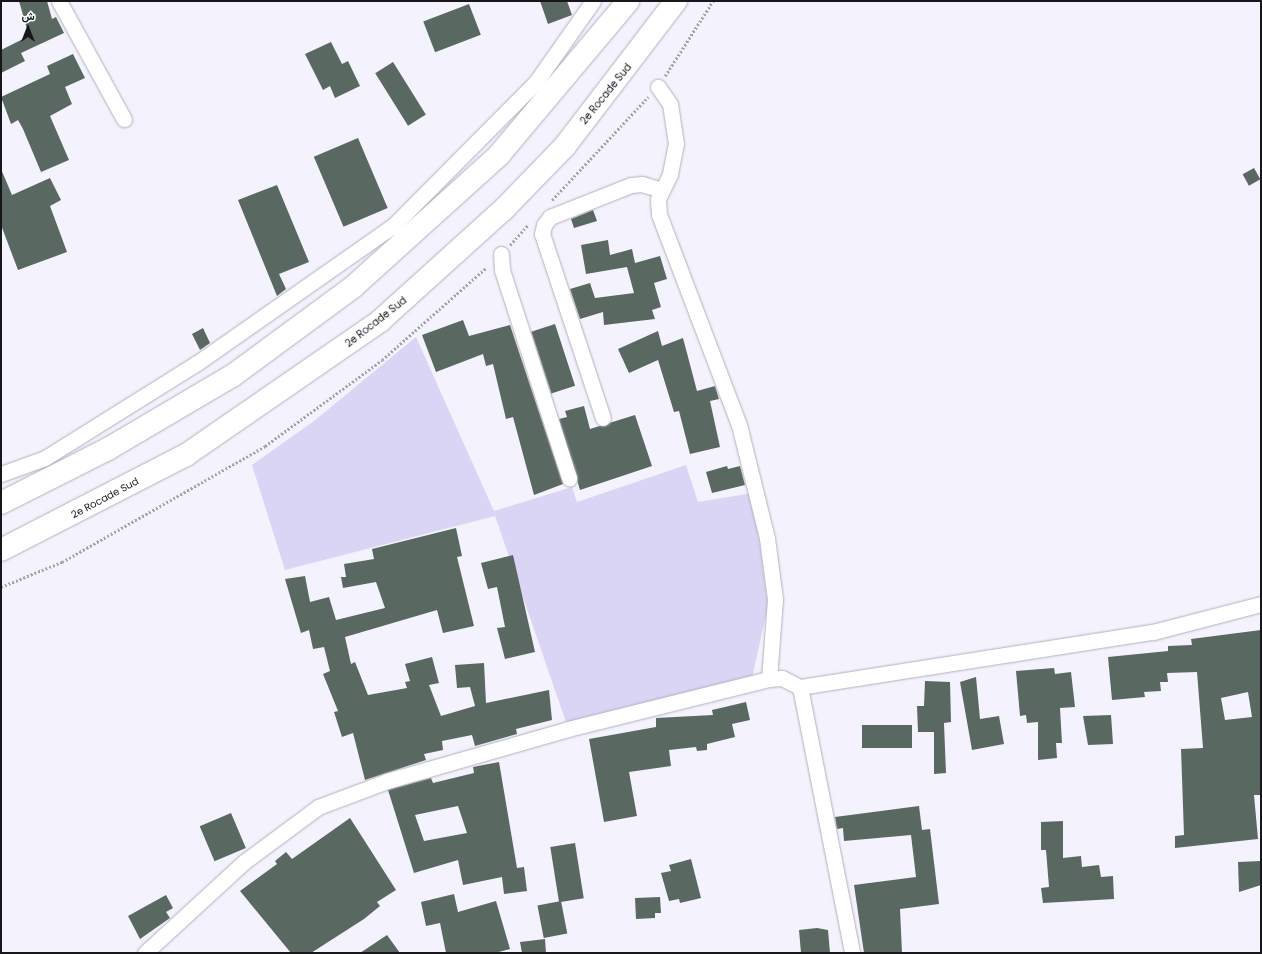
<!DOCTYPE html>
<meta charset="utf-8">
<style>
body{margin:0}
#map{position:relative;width:1262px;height:954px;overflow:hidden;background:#f4f3fd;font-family:Poppins,Vazirmatn,sans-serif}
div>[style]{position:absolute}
.green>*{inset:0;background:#dad4f5}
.building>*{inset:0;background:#596860;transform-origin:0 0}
.path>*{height:2.5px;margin-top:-1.25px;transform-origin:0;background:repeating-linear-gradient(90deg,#a4a3ab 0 2px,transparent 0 4px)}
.roads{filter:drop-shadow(0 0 1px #b2afbf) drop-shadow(0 0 1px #b2afbf)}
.street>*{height:15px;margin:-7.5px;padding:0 7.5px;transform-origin:7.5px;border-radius:7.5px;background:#fff}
.highway>*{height:22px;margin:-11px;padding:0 11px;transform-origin:11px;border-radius:11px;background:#fff}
span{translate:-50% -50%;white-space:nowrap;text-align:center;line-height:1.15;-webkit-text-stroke:3.5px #fff;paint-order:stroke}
.street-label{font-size:10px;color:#17161b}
.frame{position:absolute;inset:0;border:2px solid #17161b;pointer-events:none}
.north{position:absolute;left:8px;top:8px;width:40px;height:40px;-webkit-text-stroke:3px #fff;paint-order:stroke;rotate:0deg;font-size:11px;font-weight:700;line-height:16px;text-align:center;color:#17161b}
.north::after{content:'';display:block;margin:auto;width:14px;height:18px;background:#17161b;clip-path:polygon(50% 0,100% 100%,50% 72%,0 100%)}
</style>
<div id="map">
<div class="green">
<i style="clip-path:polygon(416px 337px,494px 511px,572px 487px,577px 502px,686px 465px,698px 502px,753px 493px,768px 606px,752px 678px,567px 725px,495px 516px,285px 570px,252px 465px,314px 421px)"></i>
</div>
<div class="building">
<i style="clip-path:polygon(19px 1px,47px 1px,52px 19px,56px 17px,64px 33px,21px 53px,25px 61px,1px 73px,1px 50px,29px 36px)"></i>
<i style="clip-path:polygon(540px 1px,567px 1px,572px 15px,548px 24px)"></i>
<i style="left:469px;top:4px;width:33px;height:49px;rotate:69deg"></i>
<i style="clip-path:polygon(331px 42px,342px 64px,348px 61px,360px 86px,335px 98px,330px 86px,323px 90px,305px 54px)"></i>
<i style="clip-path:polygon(73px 54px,85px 78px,65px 87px,72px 104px,50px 116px,69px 160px,41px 172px,23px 129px,18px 120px,11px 124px,1px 97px,50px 74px,47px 66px)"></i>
<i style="left:393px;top:62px;width:62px;height:21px;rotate:58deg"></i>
<i style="left:358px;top:138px;width:76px;height:48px;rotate:67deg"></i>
<i style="left:1254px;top:168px;width:13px;height:13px;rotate:61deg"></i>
<i style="clip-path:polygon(1px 169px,12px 195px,50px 178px,61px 200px,50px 206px,67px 252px,18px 270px,1px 225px)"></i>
<i style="clip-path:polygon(277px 185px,309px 262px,279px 274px,286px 289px,277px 296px,238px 200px)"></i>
<i style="clip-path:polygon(593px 210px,597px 221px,574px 228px,571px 219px)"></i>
<i style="clip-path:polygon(608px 240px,610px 255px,632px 249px,635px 263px,660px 256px,667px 279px,654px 283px,661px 307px,652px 310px,655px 319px,604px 325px,603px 312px,580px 319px,570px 289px,590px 283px,595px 298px,634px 293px,627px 267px,586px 274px,581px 245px)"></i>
<i style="clip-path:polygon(463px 320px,469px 336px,510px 325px,563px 484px,534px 495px,513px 417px,506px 419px,493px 364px,486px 366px,483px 354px,436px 372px,422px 335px)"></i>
<i style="left:555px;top:324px;width:65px;height:25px;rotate:72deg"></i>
<i style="clip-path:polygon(203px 328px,210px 343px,200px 350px,192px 334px)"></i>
<i style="clip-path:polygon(658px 331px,662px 346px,683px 338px,697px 391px,715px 386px,719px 399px,710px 401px,720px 447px,690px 454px,679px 411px,674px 412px,658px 360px,629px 373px,618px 349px)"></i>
<i style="clip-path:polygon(584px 406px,590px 429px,635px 415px,652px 466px,580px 490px,559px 419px,567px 417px,565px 411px)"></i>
<i style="clip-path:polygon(727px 466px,728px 469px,740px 466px,745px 485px,712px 493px,706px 472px)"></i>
<i style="clip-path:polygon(456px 528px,462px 556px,457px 557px,474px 626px,443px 633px,437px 610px,345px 637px,351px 664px,355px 662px,368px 695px,407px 688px,405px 682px,410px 681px,405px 664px,432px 657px,439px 683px,429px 685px,441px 716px,475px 706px,470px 687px,457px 688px,455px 665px,484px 663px,486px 703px,549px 690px,552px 720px,516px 729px,517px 734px,475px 746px,472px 735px,442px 741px,443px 750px,424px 754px,426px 760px,365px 780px,353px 733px,342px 737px,334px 712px,338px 711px,323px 674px,330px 671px,324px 647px,313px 649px,309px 630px,301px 633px,285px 579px,305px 576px,310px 602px,329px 597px,336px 620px,385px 608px,376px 582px,343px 588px,341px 577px,346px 577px,344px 564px,374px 559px,372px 549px)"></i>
<i style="clip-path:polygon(513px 555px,535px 652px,505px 659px,497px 628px,505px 627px,497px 587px,488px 589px,481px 563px)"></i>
<i style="clip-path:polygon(evenodd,1261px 630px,1261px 795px,1254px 795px,1258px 839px,1175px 848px,1175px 836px,1184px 835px,1181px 749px,1203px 748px,1197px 672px,1167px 673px,1168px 682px,1160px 682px,1161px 691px,1144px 692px,1145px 697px,1112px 700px,1108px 657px,1168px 651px,1168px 646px,1192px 645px,1191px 639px,1261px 630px,1248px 692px,1252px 717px,1225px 720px,1221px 698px,1248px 692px)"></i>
<i style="clip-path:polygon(1054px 668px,1055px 674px,1071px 672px,1075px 707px,1060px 708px,1062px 743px,1056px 743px,1057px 758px,1038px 760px,1038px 722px,1027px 723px,1026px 715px,1020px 716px,1016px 671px)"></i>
<i style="clip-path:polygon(976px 677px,980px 719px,999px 716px,1004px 744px,972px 750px,960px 682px)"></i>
<i style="clip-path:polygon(925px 681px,950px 682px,951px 722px,944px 723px,946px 773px,934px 774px,934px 732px,918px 732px,917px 706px,924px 706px)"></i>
<i style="clip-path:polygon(746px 702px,750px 720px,732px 724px,735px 737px,707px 744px,707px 750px,697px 751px,696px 747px,669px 750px,671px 766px,629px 772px,637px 816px,604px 822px,589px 739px,656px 727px,656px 718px,713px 715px,712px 710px)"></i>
<i style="clip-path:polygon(1111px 715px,1113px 744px,1088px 745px,1083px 716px)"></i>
<i style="left:912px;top:725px;width:23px;height:50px;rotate:90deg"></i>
<i style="clip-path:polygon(evenodd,499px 762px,517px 868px,524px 867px,527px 891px,504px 894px,502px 877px,463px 885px,458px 860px,414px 873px,388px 790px,431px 778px,433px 783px,474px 773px,473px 767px,499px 762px,458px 806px,467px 833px,424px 841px,415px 815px,458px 806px)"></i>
<i style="clip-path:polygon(919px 806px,922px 830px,930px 829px,939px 904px,900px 909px,902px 953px,864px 953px,854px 885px,916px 877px,911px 835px,844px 841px,843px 828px,837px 829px,835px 817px)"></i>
<i style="left:231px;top:813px;width:38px;height:34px;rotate:67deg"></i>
<i style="clip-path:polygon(350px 818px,396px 890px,377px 902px,380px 906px,364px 919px,311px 953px,291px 953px,240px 891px,277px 864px,275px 861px,286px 852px,292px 859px)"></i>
<i style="clip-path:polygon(1063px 821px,1063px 858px,1081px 856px,1082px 867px,1099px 865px,1101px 877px,1113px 876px,1114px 899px,1043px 903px,1041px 888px,1049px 887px,1046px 850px,1041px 850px,1041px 822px)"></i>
<i style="left:575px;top:843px;width:56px;height:25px;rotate:81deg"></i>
<i style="clip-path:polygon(691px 859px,701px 898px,680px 903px,679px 899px,669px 901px,661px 873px,671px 871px,669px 865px)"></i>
<i style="clip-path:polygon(1261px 861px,1261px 885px,1239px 892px,1238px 862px)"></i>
<i style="clip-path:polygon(454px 894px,458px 912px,496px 901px,510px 949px,495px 953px,446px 953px,440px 923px,426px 926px,421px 902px)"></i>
<i style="clip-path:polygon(166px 895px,173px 908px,166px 912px,170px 918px,140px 939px,128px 916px)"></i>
<i style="clip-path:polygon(660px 897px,661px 913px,655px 913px,655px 918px,636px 919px,635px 898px)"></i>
<i style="left:561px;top:901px;width:33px;height:24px;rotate:79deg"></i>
<i style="clip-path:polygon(817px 928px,828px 930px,830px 953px,801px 953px,799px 930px)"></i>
<i style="clip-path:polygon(387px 935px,400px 953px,360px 953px)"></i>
<i style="clip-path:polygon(545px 939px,546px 953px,522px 953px,520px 942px)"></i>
</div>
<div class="path">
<i style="left:665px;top:76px;width:89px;rotate:-57.4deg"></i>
<i style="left:552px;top:200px;width:141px;rotate:-47deg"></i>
<i style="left:510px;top:245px;width:28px;rotate:-48deg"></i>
<i style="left:1px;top:587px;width:66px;rotate:-22.3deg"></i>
<i style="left:62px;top:562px;width:234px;rotate:-29.7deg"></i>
<i style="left:265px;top:446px;width:145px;rotate:-36.3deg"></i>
<i style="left:382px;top:360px;width:140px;rotate:-41.5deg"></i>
</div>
<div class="roads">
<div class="street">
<i style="left:59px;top:1px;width:135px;rotate:61.2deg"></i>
<i style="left:501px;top:254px;width:16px;rotate:86deg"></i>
<i style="left:502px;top:270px;width:219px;rotate:72.1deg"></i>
<i style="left:603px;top:418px;width:194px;rotate:-108.3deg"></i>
<i style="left:542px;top:234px;width:9px;rotate:-77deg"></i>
<i style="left:544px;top:225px;width:10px;rotate:-53deg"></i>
<i style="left:550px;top:217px;width:87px;rotate:-21.6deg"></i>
<i style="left:631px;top:185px;width:11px;rotate:-5deg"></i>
<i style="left:642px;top:184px;width:21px;rotate:17deg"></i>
<i style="left:1px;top:474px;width:47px;rotate:-20deg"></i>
<i style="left:45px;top:458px;width:179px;rotate:-32deg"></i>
<i style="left:197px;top:363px;width:239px;rotate:-35deg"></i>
<i style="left:393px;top:226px;width:203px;rotate:-45.2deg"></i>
<i style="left:536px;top:82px;width:99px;rotate:-54.9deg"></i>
<i style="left:769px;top:679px;width:13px;rotate:-4deg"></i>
<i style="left:782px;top:678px;width:20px;rotate:27deg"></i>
<i style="left:800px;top:687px;width:271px;rotate:78.9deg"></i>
<i style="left:800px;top:687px;width:357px;rotate:-8.9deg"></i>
<i style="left:1153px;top:632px;width:112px;rotate:-14.5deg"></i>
<i style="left:145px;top:953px;width:134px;rotate:-42.6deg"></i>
<i style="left:244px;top:862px;width:92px;rotate:-36.6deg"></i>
<i style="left:318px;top:807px;width:74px;rotate:-20.6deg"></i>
<i style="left:387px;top:781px;width:188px;rotate:-16deg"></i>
<i style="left:568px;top:729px;width:207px;rotate:-14deg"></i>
<i style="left:769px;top:679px;width:80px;rotate:-85.7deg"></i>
<i style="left:775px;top:599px;width:62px;rotate:-97.5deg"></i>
<i style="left:767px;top:538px;width:116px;rotate:-103.9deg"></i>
<i style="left:739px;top:425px;width:226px;rotate:-110.8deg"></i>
<i style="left:659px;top:214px;width:15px;rotate:-94deg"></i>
<i style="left:658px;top:199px;width:28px;rotate:-64deg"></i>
<i style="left:670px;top:174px;width:31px;rotate:-79deg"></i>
<i style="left:676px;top:144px;width:40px;rotate:-98.5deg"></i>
<i style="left:670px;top:104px;width:21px;rotate:-125deg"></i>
</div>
<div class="highway">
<i style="left:1px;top:503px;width:120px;rotate:-26.8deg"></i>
<i style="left:108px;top:449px;width:144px;rotate:-30.5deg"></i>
<i style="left:232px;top:376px;width:150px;rotate:-36.3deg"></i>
<i style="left:353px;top:287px;width:197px;rotate:-42.1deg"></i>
<i style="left:499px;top:155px;width:201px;rotate:-50deg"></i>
<i style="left:1px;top:550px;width:208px;rotate:-27.2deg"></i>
<i style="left:186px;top:455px;width:236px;rotate:-34.6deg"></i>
<i style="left:380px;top:321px;width:167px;rotate:-42.1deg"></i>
<i style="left:504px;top:209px;width:88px;rotate:-45.9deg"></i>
<i style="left:565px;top:146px;width:183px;rotate:-52.6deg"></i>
</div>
</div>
<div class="street-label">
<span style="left:606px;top:94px;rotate:-51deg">2e Rocade Sud</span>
<span style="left:376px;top:322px;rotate:-38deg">2e Rocade Sud</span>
<span style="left:105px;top:498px;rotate:-28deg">2e Rocade Sud</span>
</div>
<div class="frame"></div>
<div class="north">ش</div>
</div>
